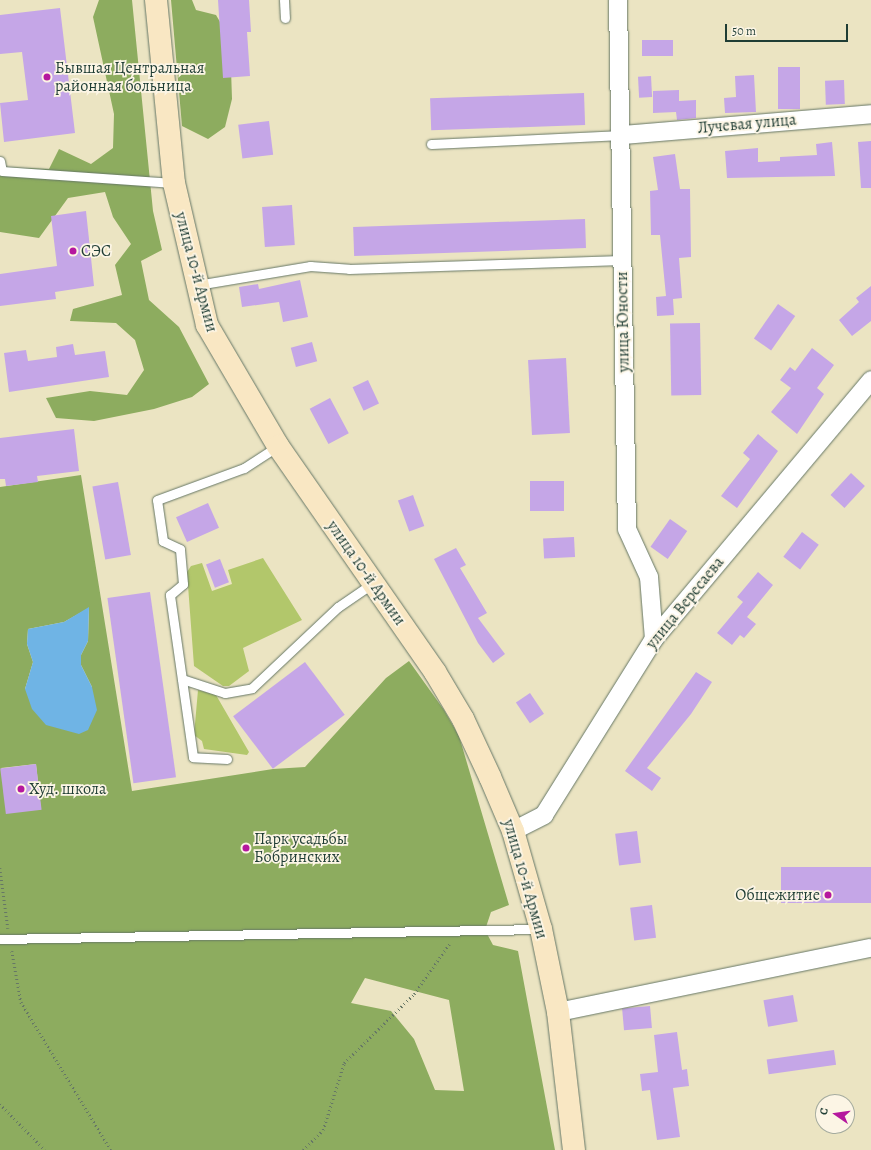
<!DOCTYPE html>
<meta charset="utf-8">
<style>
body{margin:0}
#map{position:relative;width:871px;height:1150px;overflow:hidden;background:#ebe4c2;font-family:Alegreya,serif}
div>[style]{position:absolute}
.green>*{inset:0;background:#b2c76b}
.forest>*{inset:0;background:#8dac5f}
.water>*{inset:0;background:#6fb4e5}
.building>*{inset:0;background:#c5a6e7;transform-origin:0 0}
.path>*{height:2.5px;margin-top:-1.25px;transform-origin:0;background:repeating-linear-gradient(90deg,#676 0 1px,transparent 0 4px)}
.roads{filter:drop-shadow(0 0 1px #676) drop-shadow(0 0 1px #676)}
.service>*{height:9px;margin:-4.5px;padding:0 4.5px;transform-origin:4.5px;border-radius:4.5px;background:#fff}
.minor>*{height:18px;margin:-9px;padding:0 9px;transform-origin:9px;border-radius:9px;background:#fff}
.secondary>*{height:22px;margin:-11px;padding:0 11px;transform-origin:11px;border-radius:11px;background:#f9e7c3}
.dots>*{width:11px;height:11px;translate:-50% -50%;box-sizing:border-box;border:2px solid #fcf5e5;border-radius:50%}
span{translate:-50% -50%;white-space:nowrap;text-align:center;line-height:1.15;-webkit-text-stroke:3.5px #fcf5e5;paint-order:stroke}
.poi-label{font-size:16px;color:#1f3d34}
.left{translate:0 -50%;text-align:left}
.right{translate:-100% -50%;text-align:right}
.street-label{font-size:16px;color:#1f3d34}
.north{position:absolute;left:815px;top:1094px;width:40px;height:40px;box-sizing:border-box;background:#fcf5e5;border:1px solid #a4ab9e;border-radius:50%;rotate:283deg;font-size:11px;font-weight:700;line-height:16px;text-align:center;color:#1f3d34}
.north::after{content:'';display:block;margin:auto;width:14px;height:18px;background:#b5179e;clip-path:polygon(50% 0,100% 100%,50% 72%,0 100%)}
.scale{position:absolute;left:725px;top:24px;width:123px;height:18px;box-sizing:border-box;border:2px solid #1f3d34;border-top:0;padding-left:5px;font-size:12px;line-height:14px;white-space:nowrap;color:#1f3d34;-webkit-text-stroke:3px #fcf5e5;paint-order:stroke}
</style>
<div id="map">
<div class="green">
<i style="clip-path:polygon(263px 558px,302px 620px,243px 648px,249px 671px,229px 686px,223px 686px,194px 666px,187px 572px,191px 566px,202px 563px,212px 591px,232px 584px,228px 570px)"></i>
<i style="clip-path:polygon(198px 690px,216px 695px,249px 752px,247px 755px,204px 749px,202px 741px,194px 735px)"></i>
</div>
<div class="forest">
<i style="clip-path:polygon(99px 0,132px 0,153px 211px,162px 250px,141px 261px,149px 300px,179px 327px,209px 384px,192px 397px,154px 409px,94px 421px,56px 418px,46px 398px,90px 391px,127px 395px,144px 370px,135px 340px,116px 323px,70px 321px,73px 309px,122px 295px,115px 265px,131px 244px,113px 217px,105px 192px,68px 198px,39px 238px,0 232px,0 167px,49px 169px,59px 149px,91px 164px,113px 148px,114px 114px,93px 17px)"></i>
<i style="clip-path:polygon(171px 0,192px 0,196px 10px,216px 15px,230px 39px,232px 99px,225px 127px,208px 139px,182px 126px)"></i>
<i style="clip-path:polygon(evenodd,81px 475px,132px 791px,273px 769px,305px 767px,386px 678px,409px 661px,444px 710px,459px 736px,509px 905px,491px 912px,485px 930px,493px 945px,518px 951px,555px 1150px,0 1150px,0 487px,81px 475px,89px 608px,88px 641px,81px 655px,81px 665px,92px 687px,25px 689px,33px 662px,27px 644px,28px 629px,64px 622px,89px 608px,81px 475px,36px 764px,41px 810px,1px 768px,36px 764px,81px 475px,365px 978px,449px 1000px,464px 1091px,435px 1090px,414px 1039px,391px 1011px,351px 1003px,365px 978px)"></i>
</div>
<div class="water">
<i style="clip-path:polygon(89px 607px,88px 641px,81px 655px,81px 665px,92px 687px,97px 710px,88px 730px,79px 734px,46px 725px,32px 709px,25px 689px,33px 662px,27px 644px,28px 629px,64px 622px)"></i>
</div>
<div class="building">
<i style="clip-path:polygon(218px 0,249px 0,251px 32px,247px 32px,250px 76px,223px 78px)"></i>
<i style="clip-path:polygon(60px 8px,75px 133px,4px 142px,0 103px,28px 100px,22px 52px,0 54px,0 15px)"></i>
<i style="left:673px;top:40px;width:16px;height:31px;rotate:90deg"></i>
<i style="left:778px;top:67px;width:22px;height:42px"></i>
<i style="clip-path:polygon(754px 75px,756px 112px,725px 113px,724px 98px,736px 97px,735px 76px)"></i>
<i style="left:651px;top:76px;width:21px;height:13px;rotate:87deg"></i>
<i style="left:844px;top:80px;width:24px;height:19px;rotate:88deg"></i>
<i style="clip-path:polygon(679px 90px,679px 101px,696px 100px,696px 118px,677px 120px,676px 112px,653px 113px,653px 91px)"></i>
<i style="left:584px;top:93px;width:32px;height:154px;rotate:88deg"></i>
<i style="left:269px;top:121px;width:34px;height:31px;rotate:83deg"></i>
<i style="clip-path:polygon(871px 141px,871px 188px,861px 188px,858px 142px)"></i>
<i style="clip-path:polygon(832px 142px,835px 176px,727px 178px,725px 151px,758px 148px,758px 162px,780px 161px,780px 157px,817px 155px,816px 144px)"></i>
<i style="clip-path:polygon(675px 154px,680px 189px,690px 189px,691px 257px,679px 258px,682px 298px,673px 299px,674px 315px,657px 316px,656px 297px,666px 296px,660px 235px,651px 235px,650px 191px,658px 190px,653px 157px)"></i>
<i style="left:292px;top:205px;width:40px;height:30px;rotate:86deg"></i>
<i style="clip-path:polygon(86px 211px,94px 286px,55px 292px,56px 299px,0 306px,0 274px,57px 266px,51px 216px)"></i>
<i style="left:585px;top:219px;width:29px;height:232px;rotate:88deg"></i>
<i style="clip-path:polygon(300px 280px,308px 317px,283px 322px,279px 302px,242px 307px,239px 287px,258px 284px,259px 289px)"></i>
<i style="clip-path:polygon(871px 286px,871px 321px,852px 336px,839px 320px,859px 302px,856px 298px)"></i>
<i style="left:778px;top:304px;width:21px;height:42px;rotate:35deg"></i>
<i style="left:700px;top:323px;width:72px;height:30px;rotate:89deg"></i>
<i style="left:312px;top:342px;width:20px;height:22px;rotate:75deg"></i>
<i style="clip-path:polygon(73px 344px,75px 355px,105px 351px,109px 377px,9px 392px,4px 353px,26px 350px,28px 361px,57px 357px,56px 347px)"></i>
<i style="clip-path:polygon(812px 348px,834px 365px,817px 388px,824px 394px,797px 434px,771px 412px,791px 388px,780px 380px,790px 367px,795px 371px)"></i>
<i style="left:566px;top:358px;width:75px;height:38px;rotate:87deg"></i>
<i style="left:368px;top:380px;width:26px;height:17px;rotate:65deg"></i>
<i style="left:330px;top:398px;width:40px;height:23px;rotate:62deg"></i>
<i style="clip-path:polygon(74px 429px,79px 471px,37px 476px,38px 482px,6px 486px,5px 479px,0 479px,0 438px)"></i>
<i style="clip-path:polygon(758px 434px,778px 451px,737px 508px,721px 496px,750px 459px,743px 453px)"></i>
<i style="left:851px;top:473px;width:19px;height:30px;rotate:43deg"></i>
<i style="left:530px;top:481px;width:34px;height:30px"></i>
<i style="left:118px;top:482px;width:74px;height:26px;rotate:80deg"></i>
<i style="left:413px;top:495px;width:33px;height:16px;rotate:70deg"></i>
<i style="left:208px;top:503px;width:27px;height:35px;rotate:66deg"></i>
<i style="left:670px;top:519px;width:21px;height:34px;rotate:35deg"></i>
<i style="left:802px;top:532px;width:21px;height:31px;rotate:37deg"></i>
<i style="left:574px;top:537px;width:20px;height:31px;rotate:87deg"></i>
<i style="clip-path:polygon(456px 548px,466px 565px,460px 568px,487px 613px,478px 618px,505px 654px,493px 663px,478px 643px,434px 559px)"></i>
<i style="left:220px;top:559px;width:25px;height:15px;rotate:69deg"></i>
<i style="clip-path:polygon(758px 572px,773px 585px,747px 617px,756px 624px,744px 638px,740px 635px,732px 645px,717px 633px,743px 602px,737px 597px)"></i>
<i style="left:150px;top:592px;width:187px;height:43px;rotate:82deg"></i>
<i style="left:305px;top:662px;width:66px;height:90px;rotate:53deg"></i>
<i style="clip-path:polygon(696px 672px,712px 682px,691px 714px,647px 768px,661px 778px,652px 791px,625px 771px)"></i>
<i style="left:530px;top:693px;width:25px;height:17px;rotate:56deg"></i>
<i style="left:36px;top:764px;width:46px;height:36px;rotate:83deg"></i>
<i style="left:637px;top:831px;width:32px;height:22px;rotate:83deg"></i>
<i style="left:871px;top:867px;width:36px;height:90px;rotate:90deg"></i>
<i style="left:652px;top:905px;width:33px;height:22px;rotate:83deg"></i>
<i style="left:793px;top:995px;width:27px;height:30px;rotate:80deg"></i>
<i style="left:650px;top:1006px;width:22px;height:28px;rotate:85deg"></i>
<i style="clip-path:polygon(677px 1032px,682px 1070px,687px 1069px,689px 1086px,673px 1088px,680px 1137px,657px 1140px,650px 1090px,642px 1091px,640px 1074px,658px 1072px,654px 1035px)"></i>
<i style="left:834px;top:1050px;width:15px;height:68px;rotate:82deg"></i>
</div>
<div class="path">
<i style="left:0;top:868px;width:61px;rotate:82.4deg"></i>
<i style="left:12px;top:951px;width:52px;rotate:80deg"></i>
<i style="left:21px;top:1002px;width:173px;rotate:58.7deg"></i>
<i style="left:0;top:1104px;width:64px;rotate:45.6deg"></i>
<i style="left:303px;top:1150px;width:28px;rotate:-45deg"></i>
<i style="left:323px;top:1130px;width:70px;rotate:-72.6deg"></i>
<i style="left:344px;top:1063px;width:98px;rotate:-44.6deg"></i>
<i style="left:414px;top:994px;width:62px;rotate:-54.8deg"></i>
</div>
<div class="roads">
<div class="service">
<i style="left:284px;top:0;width:18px;rotate:87deg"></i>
<i style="left:431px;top:144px;width:192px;rotate:-2.7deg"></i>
<i style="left:0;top:161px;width:10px;rotate:79deg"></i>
<i style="left:2px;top:171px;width:172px;rotate:4deg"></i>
<i style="left:197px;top:285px;width:115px;rotate:-9.5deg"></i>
<i style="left:310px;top:266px;width:39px;rotate:4deg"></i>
<i style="left:349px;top:269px;width:273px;rotate:-1.9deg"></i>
<i style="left:182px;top:679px;width:45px;rotate:18deg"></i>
<i style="left:225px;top:693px;width:27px;rotate:-10deg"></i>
<i style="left:252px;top:688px;width:118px;rotate:-43.3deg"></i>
<i style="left:338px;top:607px;width:42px;rotate:-34.4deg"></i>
<i style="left:227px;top:759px;width:34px;rotate:-177deg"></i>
<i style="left:193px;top:757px;width:164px;rotate:-98.1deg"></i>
<i style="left:170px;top:595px;width:17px;rotate:-40deg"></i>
<i style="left:183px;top:584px;width:35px;rotate:-95deg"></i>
<i style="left:180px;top:549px;width:19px;rotate:-155deg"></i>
<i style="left:163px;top:541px;width:41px;rotate:-98.3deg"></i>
<i style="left:157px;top:500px;width:93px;rotate:-20.2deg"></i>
<i style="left:244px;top:468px;width:40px;rotate:-32.9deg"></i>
<i style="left:0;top:939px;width:541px;rotate:-1.06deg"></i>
</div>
<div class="minor">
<i style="left:618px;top:0;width:529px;rotate:89.03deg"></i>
<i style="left:627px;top:529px;width:53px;rotate:65.4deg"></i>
<i style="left:649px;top:577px;width:62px;rotate:85.4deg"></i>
<i style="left:623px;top:135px;width:249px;rotate:-4.8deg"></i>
<i style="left:513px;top:831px;width:35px;rotate:-27deg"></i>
<i style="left:544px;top:815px;width:208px;rotate:-58deg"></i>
<i style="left:654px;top:639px;width:338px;rotate:-50deg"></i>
<i style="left:558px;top:1012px;width:319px;rotate:-11.6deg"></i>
</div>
<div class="secondary">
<i style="left:156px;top:0;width:184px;rotate:84.4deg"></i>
<i style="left:174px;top:183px;width:146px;rotate:76.9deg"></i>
<i style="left:207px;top:325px;width:140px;rotate:59.6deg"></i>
<i style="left:278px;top:446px;width:275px;rotate:55.2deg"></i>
<i style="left:435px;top:672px;width:55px;rotate:59.2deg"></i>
<i style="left:463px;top:719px;width:64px;rotate:65deg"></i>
<i style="left:490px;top:777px;width:59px;rotate:66.9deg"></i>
<i style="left:513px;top:831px;width:102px;rotate:74.1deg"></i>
<i style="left:541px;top:929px;width:85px;rotate:78.4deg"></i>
<i style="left:558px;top:1012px;width:139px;rotate:83.4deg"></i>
</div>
</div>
<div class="dots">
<i style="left:47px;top:77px;background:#b5179e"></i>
<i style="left:73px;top:251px;background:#b5179e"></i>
<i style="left:21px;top:789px;background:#b5179e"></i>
<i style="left:246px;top:848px;background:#b5179e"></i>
<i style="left:828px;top:895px;background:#b5179e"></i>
</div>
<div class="poi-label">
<span class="left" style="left:55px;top:77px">Бывшая Центральная<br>районная больница</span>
<span class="left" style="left:81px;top:251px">СЭС</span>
<span class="left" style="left:29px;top:789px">Худ. школа</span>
<span class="left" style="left:254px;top:848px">Парк усадьбы<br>Бобринских</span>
<span class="right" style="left:820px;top:895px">Общежитие</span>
</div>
<div class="street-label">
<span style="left:747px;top:124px;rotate:-5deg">Лучевая улица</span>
<span style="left:196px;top:272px;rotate:75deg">улица 10-й Армии</span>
<span style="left:623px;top:322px;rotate:-91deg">улица Юности</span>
<span style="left:366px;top:573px;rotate:55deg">улица 10-й Армии</span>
<span style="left:685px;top:603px;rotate:-51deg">улица Вересаева</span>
<span style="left:525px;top:879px;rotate:74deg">улица 10-й Армии</span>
</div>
<div class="north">С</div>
<div class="scale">50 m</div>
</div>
